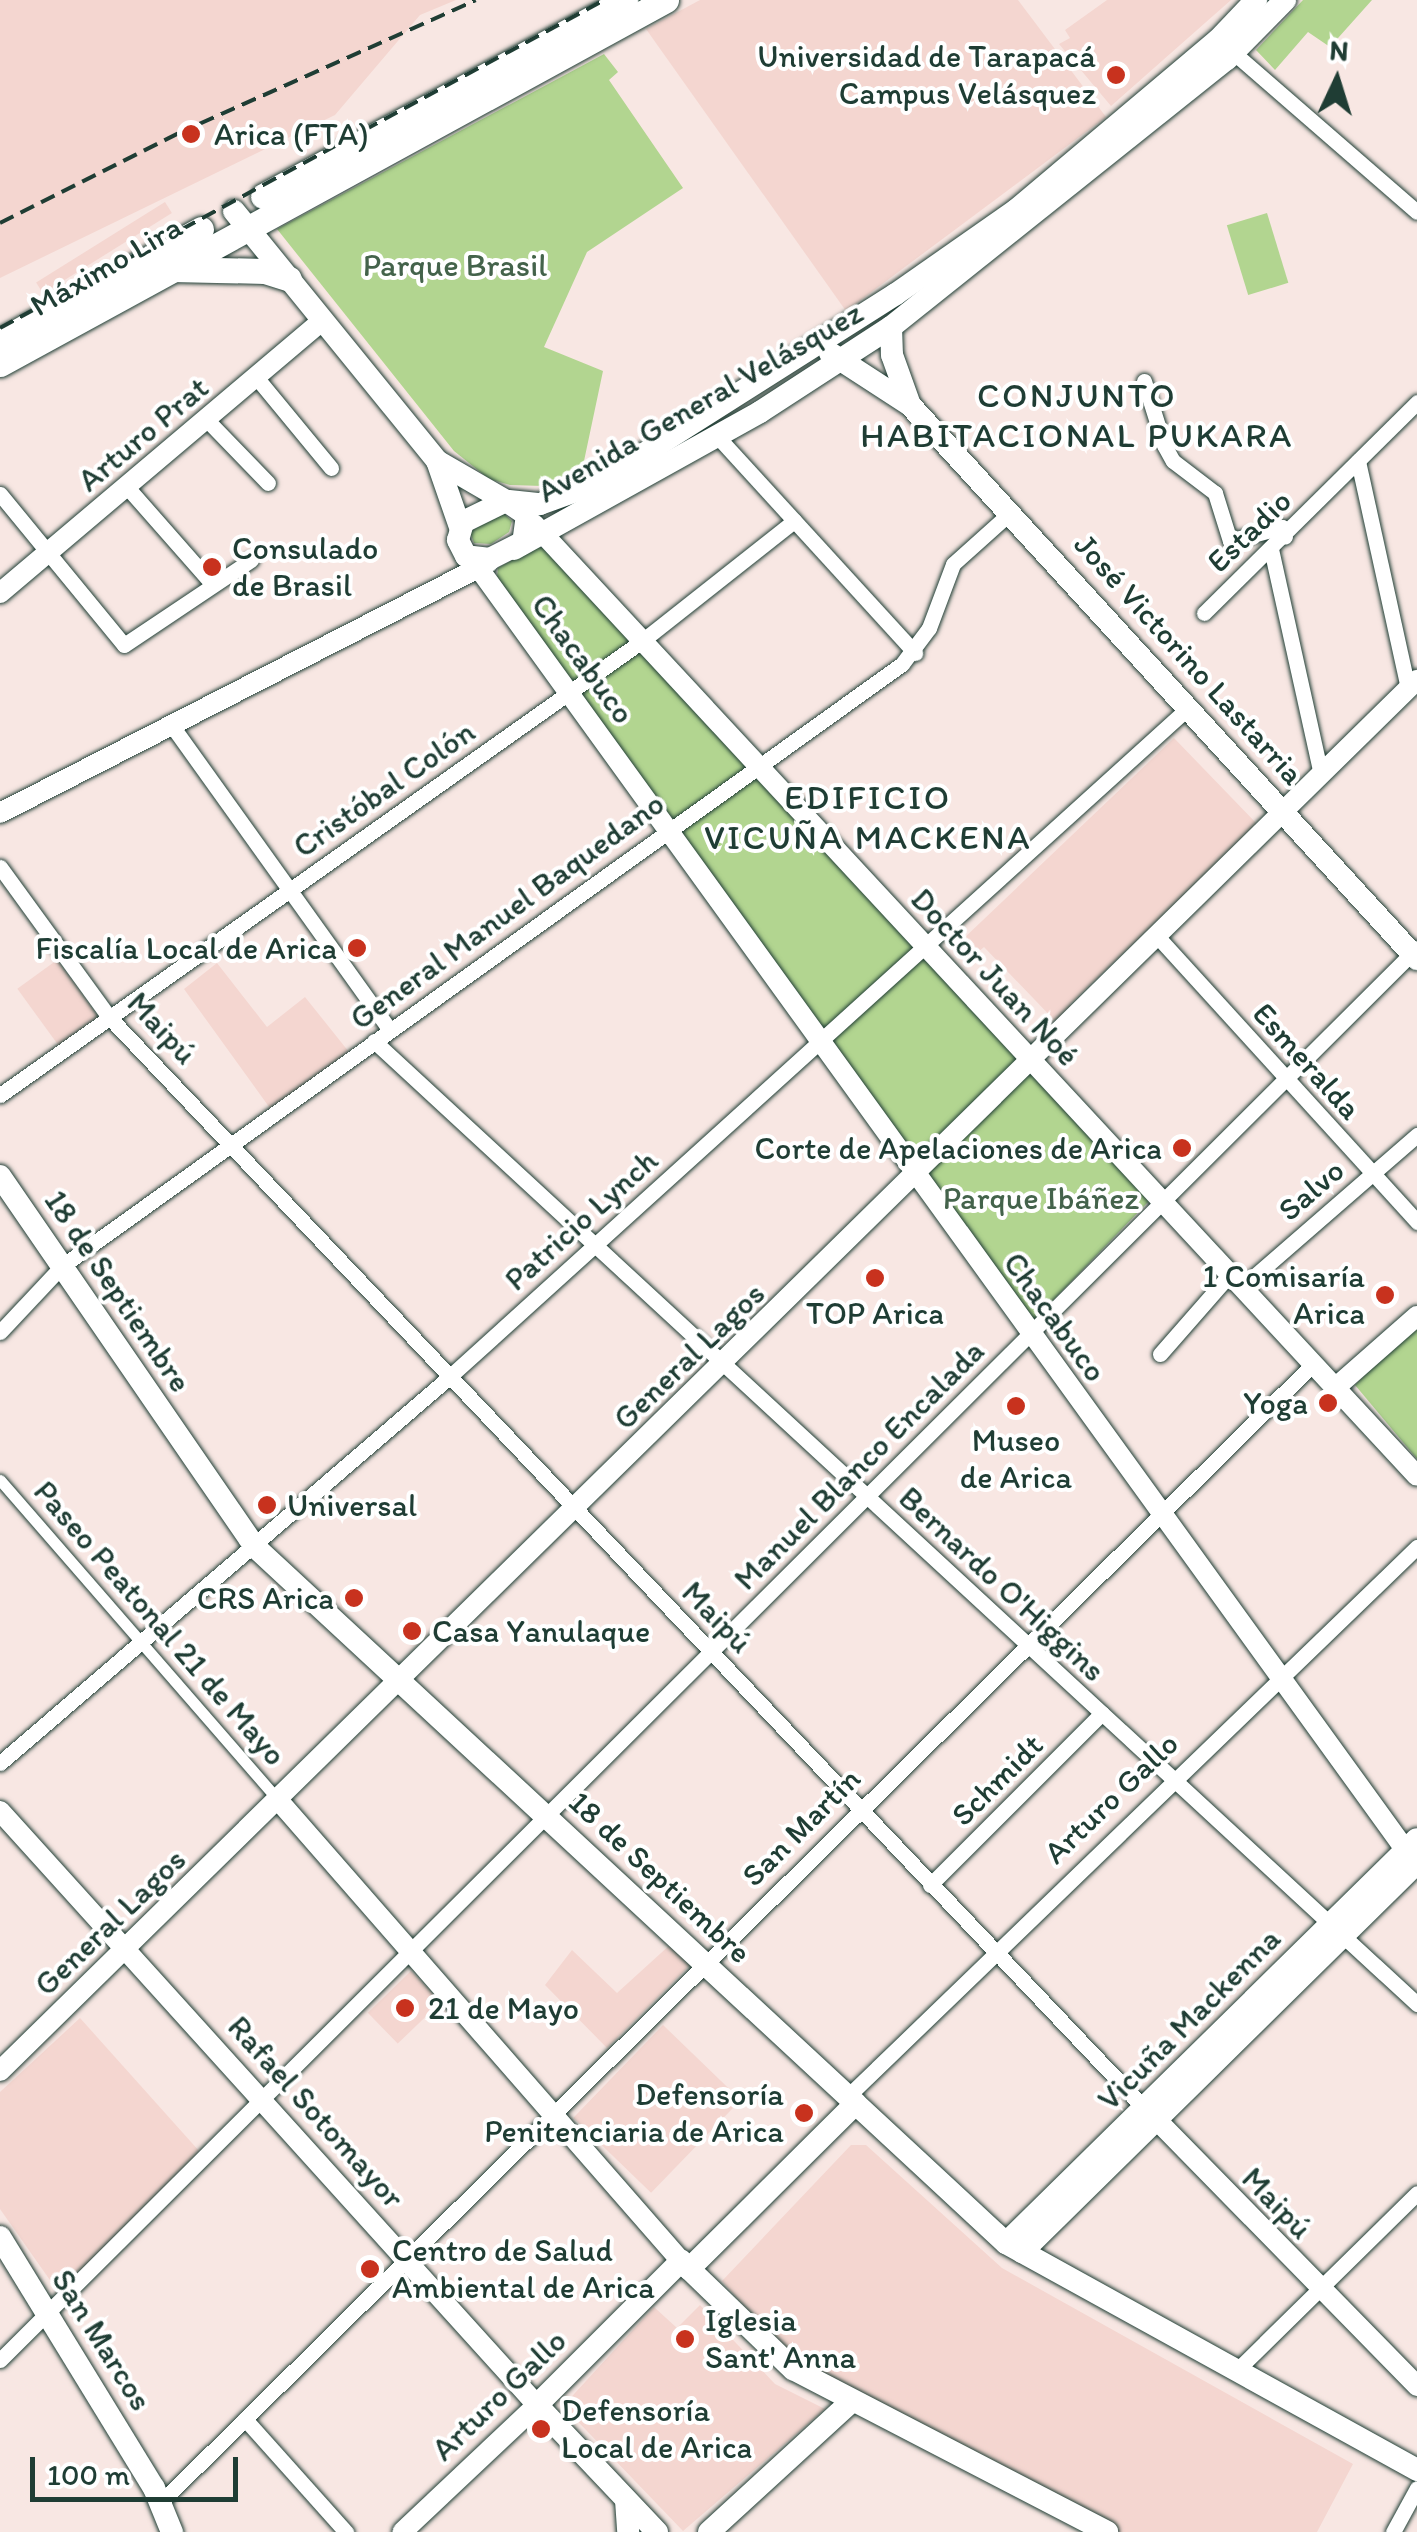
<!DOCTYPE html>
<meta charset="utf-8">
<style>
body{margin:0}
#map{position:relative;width:1417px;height:2532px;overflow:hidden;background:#f8e7e3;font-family:Itim,sans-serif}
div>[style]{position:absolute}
.built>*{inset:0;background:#f4d6d0;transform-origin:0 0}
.green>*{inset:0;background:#b2d590;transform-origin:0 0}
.roads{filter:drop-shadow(0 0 2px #1f3d34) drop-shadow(0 0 2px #1f3d34)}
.pedestrian>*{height:11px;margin:-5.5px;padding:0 5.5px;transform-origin:5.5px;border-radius:5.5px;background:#fff}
.minor>*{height:15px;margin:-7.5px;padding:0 7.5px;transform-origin:7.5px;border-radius:7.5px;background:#fff}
.tertiary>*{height:20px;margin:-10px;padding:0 10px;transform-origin:10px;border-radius:10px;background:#fff}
.secondary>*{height:22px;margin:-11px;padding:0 11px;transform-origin:11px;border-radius:11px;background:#fff}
.primary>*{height:25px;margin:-12.5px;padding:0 12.5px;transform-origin:12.5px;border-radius:12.5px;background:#fff}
.rail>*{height:4px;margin-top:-2px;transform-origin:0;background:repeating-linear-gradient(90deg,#1f3d34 0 15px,transparent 0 23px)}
.dots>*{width:28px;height:28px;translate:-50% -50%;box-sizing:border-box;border:5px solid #fff;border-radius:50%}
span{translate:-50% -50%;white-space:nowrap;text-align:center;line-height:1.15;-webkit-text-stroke:8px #fff;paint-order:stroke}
.poi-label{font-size:32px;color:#1f3d34}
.right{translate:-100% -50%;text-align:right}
.left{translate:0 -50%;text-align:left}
.park-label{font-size:32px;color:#44634b}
.street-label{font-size:32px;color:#1f3d34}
.neighbourhood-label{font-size:35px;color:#1f3d34;letter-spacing:2.5px}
.north{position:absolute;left:1287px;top:30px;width:100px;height:100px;-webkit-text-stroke:8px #fff;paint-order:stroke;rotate:4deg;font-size:28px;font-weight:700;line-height:40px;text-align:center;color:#1f3d34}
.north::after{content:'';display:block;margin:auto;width:35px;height:45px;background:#1f3d34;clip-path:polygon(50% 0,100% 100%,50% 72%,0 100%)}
.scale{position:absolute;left:30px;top:2457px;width:208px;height:45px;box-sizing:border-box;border:5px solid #1f3d34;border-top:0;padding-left:12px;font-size:30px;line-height:35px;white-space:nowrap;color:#1f3d34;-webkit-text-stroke:8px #fff;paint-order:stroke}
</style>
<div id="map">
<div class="built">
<i style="clip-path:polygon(0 0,456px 0,420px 15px,335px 115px,0 278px)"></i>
<i style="clip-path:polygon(700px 0,1018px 0,1106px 117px,846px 311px,646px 29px)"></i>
<i style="clip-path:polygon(1107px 0,1231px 0,1111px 106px,1059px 44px,1070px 38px,1065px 30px)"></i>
<i style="left:165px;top:202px;width:13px;height:152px;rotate:58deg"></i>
<i style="clip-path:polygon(1174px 738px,1258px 825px,1070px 1004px,1074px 1009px,1058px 1024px,984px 947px,976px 954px,962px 940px)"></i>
<i style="left:57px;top:960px;width:72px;height:49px;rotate:54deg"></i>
<i style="clip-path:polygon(217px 963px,267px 1027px,305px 997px,349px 1052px,272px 1111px,184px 989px)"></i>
<i style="clip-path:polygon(672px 1943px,691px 1964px,607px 2048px,545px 1985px,572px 1950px,617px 1993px)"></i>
<i style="left:411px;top:1971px;width:43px;height:60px;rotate:46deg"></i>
<i style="clip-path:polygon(80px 2018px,200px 2152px,59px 2293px,0 2209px,0 2092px)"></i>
<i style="left:663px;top:2025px;width:108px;height:129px;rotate:44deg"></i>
<i style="clip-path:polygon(851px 2145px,866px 2145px,1002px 2268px,1353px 2464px,1317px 2532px,1092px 2532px,822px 2382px,772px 2339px,722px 2281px)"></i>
<i style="clip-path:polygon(700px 2305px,775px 2384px,825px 2409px,683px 2531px,563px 2406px,654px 2307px,677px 2328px)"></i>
</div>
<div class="green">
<i style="clip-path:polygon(1303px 0,1372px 0,1330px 47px,1308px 32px,1275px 70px,1256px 50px)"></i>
<i style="clip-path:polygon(604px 54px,618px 72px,609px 80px,683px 188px,587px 252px,544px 347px,603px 371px,584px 461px,566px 478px,543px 486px,510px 485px,489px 479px,454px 451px,277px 229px)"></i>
<i style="left:1267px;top:213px;width:73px;height:42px;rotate:73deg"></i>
<i style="clip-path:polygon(502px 512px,512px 521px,509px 532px,491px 544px,474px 543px,470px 532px)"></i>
<i style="clip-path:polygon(535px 547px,544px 548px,1149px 1201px,1034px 1320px,497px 577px,498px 568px)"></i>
<i style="clip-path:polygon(1417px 1323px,1417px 1459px,1355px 1385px)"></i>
</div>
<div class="roads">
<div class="pedestrian">
<i style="left:0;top:1480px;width:425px;rotate:49deg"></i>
</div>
<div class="minor">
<i style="left:1234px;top:53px;width:242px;rotate:41deg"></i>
<i style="left:256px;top:377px;width:118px;rotate:50.5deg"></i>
<i style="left:1144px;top:381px;width:67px;rotate:72.6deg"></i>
<i style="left:1164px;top:445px;width:18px;rotate:61deg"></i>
<i style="left:1173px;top:461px;width:53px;rotate:37.3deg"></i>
<i style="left:1215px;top:493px;width:50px;rotate:72.6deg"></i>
<i style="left:1230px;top:541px;width:54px;rotate:-15.1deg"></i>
<i style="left:1282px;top:527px;width:10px;rotate:73deg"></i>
<i style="left:206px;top:419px;width:89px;rotate:45.9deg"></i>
<i style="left:717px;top:436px;width:294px;rotate:47.6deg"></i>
<i style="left:1358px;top:461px;width:233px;rotate:77.6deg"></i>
<i style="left:127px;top:487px;width:130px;rotate:48.7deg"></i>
<i style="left:0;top:494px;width:195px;rotate:50.6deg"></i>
<i style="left:124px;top:645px;width:153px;rotate:-33.8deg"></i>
<i style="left:1271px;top:549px;width:231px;rotate:77.5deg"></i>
<i style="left:1204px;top:613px;width:300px;rotate:-44.7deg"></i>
<i style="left:170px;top:723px;width:378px;rotate:54.4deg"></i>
<i style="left:0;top:867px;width:185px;rotate:54deg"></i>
<i style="left:109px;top:1017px;width:1505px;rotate:46.51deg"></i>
<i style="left:1157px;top:936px;width:387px;rotate:47.7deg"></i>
<i style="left:374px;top:1041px;width:1420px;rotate:42.72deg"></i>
<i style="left:0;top:1095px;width:786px;rotate:-35.27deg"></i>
<i style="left:642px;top:641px;width:194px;rotate:-38.3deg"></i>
<i style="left:1242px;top:1287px;width:232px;rotate:-41deg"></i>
<i style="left:0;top:1332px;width:91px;rotate:-46.8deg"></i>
<i style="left:62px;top:1266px;width:1033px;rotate:-35.63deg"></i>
<i style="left:902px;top:664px;width:45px;rotate:-53.1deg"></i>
<i style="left:929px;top:628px;width:68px;rotate:-69.4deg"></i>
<i style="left:953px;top:564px;width:79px;rotate:-41.9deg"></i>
<i style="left:1160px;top:1354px;width:106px;rotate:-48.8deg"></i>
<i style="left:0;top:1763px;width:591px;rotate:-40.67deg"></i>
<i style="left:448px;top:1378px;width:1000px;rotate:-42.16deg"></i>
<i style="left:930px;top:1885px;width:243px;rotate:-45deg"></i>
<i style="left:848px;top:2096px;width:791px;rotate:-43.98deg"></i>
<i style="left:0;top:2360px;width:2000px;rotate:-44.9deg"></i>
<i style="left:1237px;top:2370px;width:252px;rotate:-44.5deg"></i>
<i style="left:245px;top:2419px;width:152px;rotate:48.2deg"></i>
<i style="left:161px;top:2502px;width:1619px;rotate:-44.65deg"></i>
<i style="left:1393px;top:2532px;width:50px;rotate:-61.4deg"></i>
</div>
<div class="tertiary">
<i style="left:534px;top:524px;width:1298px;rotate:47.15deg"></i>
<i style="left:472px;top:559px;width:1609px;rotate:54.13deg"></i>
<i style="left:0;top:593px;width:423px;rotate:-40.2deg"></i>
<i style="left:0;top:813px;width:548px;rotate:-27.13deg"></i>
<i style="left:1335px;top:1388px;width:109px;rotate:-41.3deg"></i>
<i style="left:279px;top:1801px;width:611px;rotate:48.85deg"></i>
<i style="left:0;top:1811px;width:801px;rotate:47.89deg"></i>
<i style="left:537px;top:2405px;width:185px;rotate:136.7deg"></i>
<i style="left:0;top:2071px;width:1986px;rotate:-44.47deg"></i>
<i style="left:1146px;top:2109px;width:388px;rotate:45.6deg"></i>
</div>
<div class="secondary">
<i style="left:234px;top:211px;width:322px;rotate:50.9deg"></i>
<i style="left:437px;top:461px;width:70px;rotate:70.8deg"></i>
<i style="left:891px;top:327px;width:28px;rotate:88deg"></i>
<i style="left:892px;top:355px;width:53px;rotate:70.2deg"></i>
<i style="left:830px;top:353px;width:95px;rotate:33deg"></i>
<i style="left:910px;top:405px;width:751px;rotate:47.54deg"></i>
<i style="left:437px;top:461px;width:80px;rotate:30.1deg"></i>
<i style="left:506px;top:501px;width:25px;rotate:34deg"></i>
<i style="left:527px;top:515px;width:27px;rotate:98deg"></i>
<i style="left:523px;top:542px;width:37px;rotate:153deg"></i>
<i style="left:490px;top:559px;width:24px;rotate:-173deg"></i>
<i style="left:466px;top:556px;width:18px;rotate:-117deg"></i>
<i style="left:458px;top:540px;width:19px;rotate:-74deg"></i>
<i style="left:463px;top:522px;width:48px;rotate:-26deg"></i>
<i style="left:509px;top:501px;width:31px;rotate:6deg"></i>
<i style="left:540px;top:504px;width:62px;rotate:-19.9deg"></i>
<i style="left:598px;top:483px;width:353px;rotate:-32.4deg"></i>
<i style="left:896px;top:294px;width:146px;rotate:-35deg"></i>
<i style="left:1016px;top:210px;width:263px;rotate:-40.1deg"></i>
<i style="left:1217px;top:41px;width:57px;rotate:-46.4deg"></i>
<i style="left:514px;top:549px;width:282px;rotate:-29.1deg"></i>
<i style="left:760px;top:412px;width:156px;rotate:-33deg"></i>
<i style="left:891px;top:327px;width:430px;rotate:-38.6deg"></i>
<i style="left:1227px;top:59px;width:83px;rotate:-45.5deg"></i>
<i style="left:0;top:1176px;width:449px;rotate:55.5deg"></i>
<i style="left:254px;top:1546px;width:1025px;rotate:42.83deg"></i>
<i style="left:1006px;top:2243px;width:470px;rotate:28.9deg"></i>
<i style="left:0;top:2237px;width:294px;rotate:58.5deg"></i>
<i style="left:154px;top:2488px;width:48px;rotate:67.8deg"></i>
<i style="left:1006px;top:2243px;width:576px;rotate:-44.51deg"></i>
<i style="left:1022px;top:2252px;width:554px;rotate:-44.56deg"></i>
<i style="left:689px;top:2269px;width:235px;rotate:-44.8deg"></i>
<i style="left:626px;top:2500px;width:32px;rotate:86deg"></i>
<i style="left:657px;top:2532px;width:175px;rotate:-133.4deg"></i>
<i style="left:537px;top:2405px;width:204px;rotate:-45deg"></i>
<i style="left:681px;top:2261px;width:156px;rotate:44deg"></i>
<i style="left:793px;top:2369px;width:354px;rotate:27.4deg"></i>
<i style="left:709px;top:2532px;width:194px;rotate:-42.5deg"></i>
</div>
<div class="primary">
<i style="left:263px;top:196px;width:412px;rotate:-28.4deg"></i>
<i style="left:171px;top:269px;width:94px;rotate:1.2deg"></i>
<i style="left:265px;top:271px;width:25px;rotate:18deg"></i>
<i style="left:0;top:341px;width:230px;rotate:-29.1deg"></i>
<i style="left:0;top:364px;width:759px;rotate:-28.66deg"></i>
</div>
</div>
<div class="rail">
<i style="left:0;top:223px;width:200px;rotate:-26.7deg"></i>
<i style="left:179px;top:133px;width:325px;rotate:-24.1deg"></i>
<i style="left:0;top:328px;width:687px;rotate:-28.5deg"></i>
</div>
<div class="dots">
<i style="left:1116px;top:75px;background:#c8321e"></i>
<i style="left:191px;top:134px;background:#c8321e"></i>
<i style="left:212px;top:567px;background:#c8321e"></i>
<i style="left:357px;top:948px;background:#c8321e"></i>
<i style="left:1182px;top:1148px;background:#c8321e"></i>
<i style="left:875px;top:1278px;background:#c8321e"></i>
<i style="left:1385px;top:1295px;background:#c8321e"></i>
<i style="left:1328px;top:1403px;background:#c8321e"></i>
<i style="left:1016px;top:1406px;background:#c8321e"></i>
<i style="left:267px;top:1505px;background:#c8321e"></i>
<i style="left:354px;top:1598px;background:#c8321e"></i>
<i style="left:412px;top:1631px;background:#c8321e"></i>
<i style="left:405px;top:2008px;background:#c8321e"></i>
<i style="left:804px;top:2113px;background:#c8321e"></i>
<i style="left:370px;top:2269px;background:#c8321e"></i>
<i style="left:685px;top:2339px;background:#c8321e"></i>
<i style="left:541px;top:2429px;background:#c8321e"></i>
</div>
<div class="poi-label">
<span class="right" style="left:1096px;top:75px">Universidad de Tarapacá<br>Campus Velásquez</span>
<span class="left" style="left:214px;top:134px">Arica (FTA)</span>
<span class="left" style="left:232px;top:567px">Consulado<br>de Brasil</span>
<span class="right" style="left:337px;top:948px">Fiscalía Local de Arica</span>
<span class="right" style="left:1162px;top:1148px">Corte de Apelaciones de Arica</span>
<span class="right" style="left:1365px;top:1295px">1 Comisaría<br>Arica</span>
<span style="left:875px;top:1313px">TOP Arica</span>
<span class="right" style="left:1308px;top:1403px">Yoga</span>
<span style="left:1016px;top:1459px">Museo<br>de Arica</span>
<span class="left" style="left:287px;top:1505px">Universal</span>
<span class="right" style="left:334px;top:1598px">CRS Arica</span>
<span class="left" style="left:432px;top:1631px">Casa Yanulaque</span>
<span class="left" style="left:428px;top:2008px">21 de Mayo</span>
<span class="right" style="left:784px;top:2113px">Defensoría<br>Penitenciaria de Arica</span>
<span class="left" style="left:392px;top:2269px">Centro de Salud<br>Ambiental de Arica</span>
<span class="left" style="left:705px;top:2339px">Iglesia<br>Sant' Anna</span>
<span class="left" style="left:561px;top:2429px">Defensoría<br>Local de Arica</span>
</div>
<div class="park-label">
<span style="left:455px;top:265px">Parque Brasil</span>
<span style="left:1041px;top:1198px">Parque Ibáñez</span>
</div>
<div class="street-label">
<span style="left:106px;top:266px;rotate:-30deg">Máximo Lira</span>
<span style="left:700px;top:402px;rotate:-30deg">Avenida General Velásquez</span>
<span style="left:143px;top:434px;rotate:-40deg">Arturo Prat</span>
<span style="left:1249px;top:531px;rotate:-44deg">Estadio</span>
<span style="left:583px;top:659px;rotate:54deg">Chacabuco</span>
<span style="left:1189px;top:659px;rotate:48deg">José Victorino Lastarria</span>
<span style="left:384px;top:789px;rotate:-35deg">Cristóbal Colón</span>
<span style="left:507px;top:911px;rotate:-36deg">General Manuel Baquedano</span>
<span style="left:995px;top:977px;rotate:47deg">Doctor Juan Noé</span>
<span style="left:162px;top:1028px;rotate:47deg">Maipú</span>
<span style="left:1307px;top:1061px;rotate:48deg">Esmeralda</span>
<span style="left:1311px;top:1190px;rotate:-41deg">Salvo</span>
<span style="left:581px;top:1220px;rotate:-42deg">Patricio Lynch</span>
<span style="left:118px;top:1291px;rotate:56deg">18 de Septiembre</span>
<span style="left:1055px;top:1317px;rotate:54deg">Chacabuco</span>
<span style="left:689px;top:1356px;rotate:-44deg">General Lagos</span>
<span style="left:859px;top:1465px;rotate:-45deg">Manuel Blanco Encalada</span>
<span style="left:1002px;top:1584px;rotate:43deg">Bernardo O'Higgins</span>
<span style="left:717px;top:1617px;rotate:46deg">Maipú</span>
<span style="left:160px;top:1623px;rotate:49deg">Paseo Peatonal 21 de Mayo</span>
<span style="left:997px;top:1780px;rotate:-45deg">Schmidt</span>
<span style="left:1111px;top:1798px;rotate:-44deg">Arturo Gallo</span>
<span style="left:801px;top:1827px;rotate:-45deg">San Martín</span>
<span style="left:660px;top:1877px;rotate:43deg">18 de Septiembre</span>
<span style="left:110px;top:1922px;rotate:-44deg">General Lagos</span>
<span style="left:1189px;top:2019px;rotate:-45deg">Vicuña Mackenna</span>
<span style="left:316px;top:2112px;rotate:48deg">Rafael Sotomayor</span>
<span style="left:1277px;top:2203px;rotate:46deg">Maipú</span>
<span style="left:102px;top:2340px;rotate:58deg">San Marcos</span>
<span style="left:499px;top:2395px;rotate:-44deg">Arturo Gallo</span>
</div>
<div class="neighbourhood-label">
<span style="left:1077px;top:415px">CONJUNTO<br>HABITACIONAL PUKARA</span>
<span style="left:868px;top:817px">EDIFICIO<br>VICUÑA MACKENA</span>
</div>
<div class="north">N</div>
<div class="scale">100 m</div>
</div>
